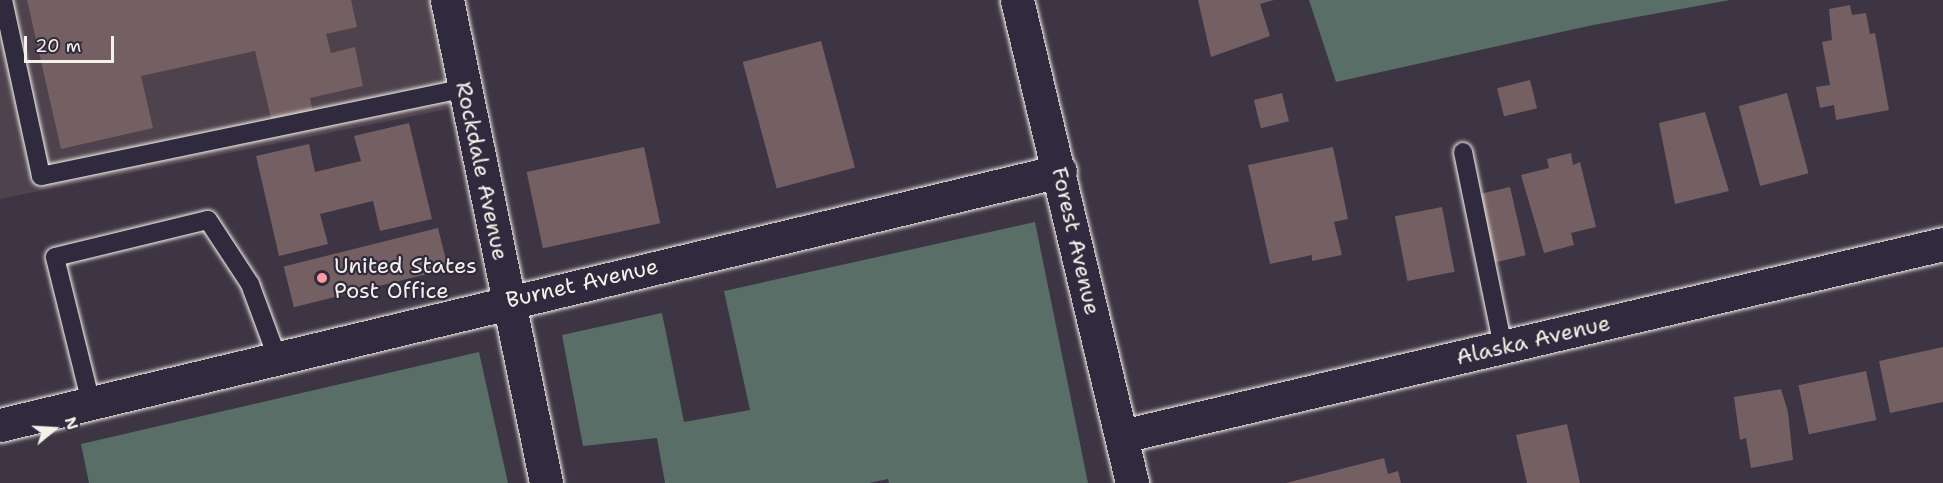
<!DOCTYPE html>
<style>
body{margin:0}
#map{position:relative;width:1943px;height:483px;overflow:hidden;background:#3d3544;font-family:"Shantell Sans",sans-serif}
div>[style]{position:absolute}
.built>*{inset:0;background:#4e424d}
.green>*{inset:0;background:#596e67}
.building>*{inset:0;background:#745f62;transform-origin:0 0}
.roads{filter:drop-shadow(0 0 2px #f4f1e8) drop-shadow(0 0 2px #f4f1e8)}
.service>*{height:18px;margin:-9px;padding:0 9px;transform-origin:9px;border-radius:9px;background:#2f2a3d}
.minor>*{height:33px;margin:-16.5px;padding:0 16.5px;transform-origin:16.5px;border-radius:16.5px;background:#2f2a3d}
.tertiary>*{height:33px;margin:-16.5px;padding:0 16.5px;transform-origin:16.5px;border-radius:16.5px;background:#2f2a3d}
.dots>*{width:16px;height:16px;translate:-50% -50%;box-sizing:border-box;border:3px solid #2f2a3d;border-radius:50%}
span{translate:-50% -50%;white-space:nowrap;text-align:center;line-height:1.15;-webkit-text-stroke:4.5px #2f2a3d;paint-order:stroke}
.street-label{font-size:22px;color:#f4f1e8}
.poi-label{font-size:22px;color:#f4f1e8}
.left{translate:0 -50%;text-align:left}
.north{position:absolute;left:24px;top:399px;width:60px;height:60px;-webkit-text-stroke:4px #2f2a3d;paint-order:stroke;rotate:72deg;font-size:16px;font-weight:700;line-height:24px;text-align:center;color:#f4f1e8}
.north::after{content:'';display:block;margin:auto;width:21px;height:27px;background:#f4f1e8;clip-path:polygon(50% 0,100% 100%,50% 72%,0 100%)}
.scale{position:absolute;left:24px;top:36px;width:90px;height:27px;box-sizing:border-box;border:3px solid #f4f1e8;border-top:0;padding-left:8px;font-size:18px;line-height:21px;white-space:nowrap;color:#f4f1e8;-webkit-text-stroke:4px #2f2a3d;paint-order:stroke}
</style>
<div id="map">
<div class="built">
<i style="clip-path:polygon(0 0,447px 0,469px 105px,0 199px)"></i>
</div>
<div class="green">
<i style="clip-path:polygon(1309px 0,1730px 0,1593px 25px,1336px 82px)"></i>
<i style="clip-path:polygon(1035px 222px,1088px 483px,889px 483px,888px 479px,869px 483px,665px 483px,657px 438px,583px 446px,562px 335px,662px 313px,684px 422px,750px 410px,724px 291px)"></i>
<i style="clip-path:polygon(479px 352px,508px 483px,89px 483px,81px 444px)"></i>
</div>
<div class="building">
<i style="clip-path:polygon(27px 0,351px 0,357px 27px,326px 34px,331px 53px,355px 47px,363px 86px,310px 98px,313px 112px,272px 122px,255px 51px,141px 76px,153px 128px,61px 149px)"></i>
<i style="clip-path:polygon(1198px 0,1274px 0,1260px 4px,1270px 36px,1211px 57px)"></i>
<i style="clip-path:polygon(1850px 5px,1852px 15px,1866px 13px,1870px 34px,1875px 33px,1889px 110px,1836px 120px,1834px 105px,1820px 108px,1816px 87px,1830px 85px,1822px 42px,1832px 40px,1829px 9px)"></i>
<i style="left:821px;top:41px;width:131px;height:81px;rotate:75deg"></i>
<i style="left:1530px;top:80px;width:29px;height:34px;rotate:76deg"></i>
<i style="left:1282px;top:93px;width:29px;height:29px;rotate:76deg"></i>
<i style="left:1787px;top:93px;width:83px;height:50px;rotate:75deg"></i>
<i style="clip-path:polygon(1705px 112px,1729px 191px,1675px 204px,1659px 123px)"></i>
<i style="clip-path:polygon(409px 123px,432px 219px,380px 231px,373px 201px,320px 214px,328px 244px,279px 256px,256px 156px,309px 144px,315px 172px,361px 161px,354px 136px)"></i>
<i style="left:644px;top:147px;width:78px;height:120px;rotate:78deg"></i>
<i style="clip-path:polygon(1333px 147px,1348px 219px,1334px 222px,1342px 255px,1312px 261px,1312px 255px,1270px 264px,1248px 165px)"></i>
<i style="clip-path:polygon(1571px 153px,1573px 165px,1580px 162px,1596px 227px,1571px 233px,1574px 245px,1544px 253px,1521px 175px,1549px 168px,1547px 159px)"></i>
<i style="left:1510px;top:187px;width:70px;height:32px;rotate:77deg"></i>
<i style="left:1442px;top:207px;width:66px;height:48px;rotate:79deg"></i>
<i style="left:438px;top:228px;width:42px;height:159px;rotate:76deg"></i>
<i style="clip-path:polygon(1943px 347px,1943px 402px,1890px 413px,1879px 361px)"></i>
<i style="left:1866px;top:371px;width:50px;height:69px;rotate:78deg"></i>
<i style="clip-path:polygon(1781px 389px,1788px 412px,1793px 460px,1751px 468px,1746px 438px,1740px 440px,1734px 397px)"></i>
<i style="clip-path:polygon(1567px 424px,1580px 483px,1527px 483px,1516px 435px)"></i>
<i style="clip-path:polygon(1384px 458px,1388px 474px,1398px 471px,1401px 483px,1286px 483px)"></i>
</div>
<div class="roads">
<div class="service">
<i style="left:3px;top:0;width:180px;rotate:77.8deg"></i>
<i style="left:41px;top:176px;width:433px;rotate:-11.7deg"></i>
<i style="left:1463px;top:152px;width:199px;rotate:78.4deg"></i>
<i style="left:91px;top:403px;width:150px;rotate:-103.9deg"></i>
<i style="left:55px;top:257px;width:157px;rotate:-13.6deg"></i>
<i style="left:208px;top:220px;width:77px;rotate:56.7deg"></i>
<i style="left:250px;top:284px;width:78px;rotate:69.7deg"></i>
</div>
<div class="minor">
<i style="left:447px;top:0;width:493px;rotate:78.4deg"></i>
<i style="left:1122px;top:436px;width:843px;rotate:-13.16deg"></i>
</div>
<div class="tertiary">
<i style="left:1017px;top:0;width:497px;rotate:76.6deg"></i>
<i style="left:0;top:425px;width:1090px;rotate:-13.48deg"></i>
</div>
</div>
<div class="dots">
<i style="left:322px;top:278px;background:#ff9aa2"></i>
</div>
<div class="street-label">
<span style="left:482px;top:171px;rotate:78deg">Rockdale Avenue</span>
<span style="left:1076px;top:241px;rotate:77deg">Forest Avenue</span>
<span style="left:582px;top:283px;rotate:-13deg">Burnet Avenue</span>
<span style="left:1533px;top:340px;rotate:-13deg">Alaska Avenue</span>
</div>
<div class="poi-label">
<span class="left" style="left:334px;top:278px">United States<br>Post Office</span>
</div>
<div class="north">N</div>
<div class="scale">20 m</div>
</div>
